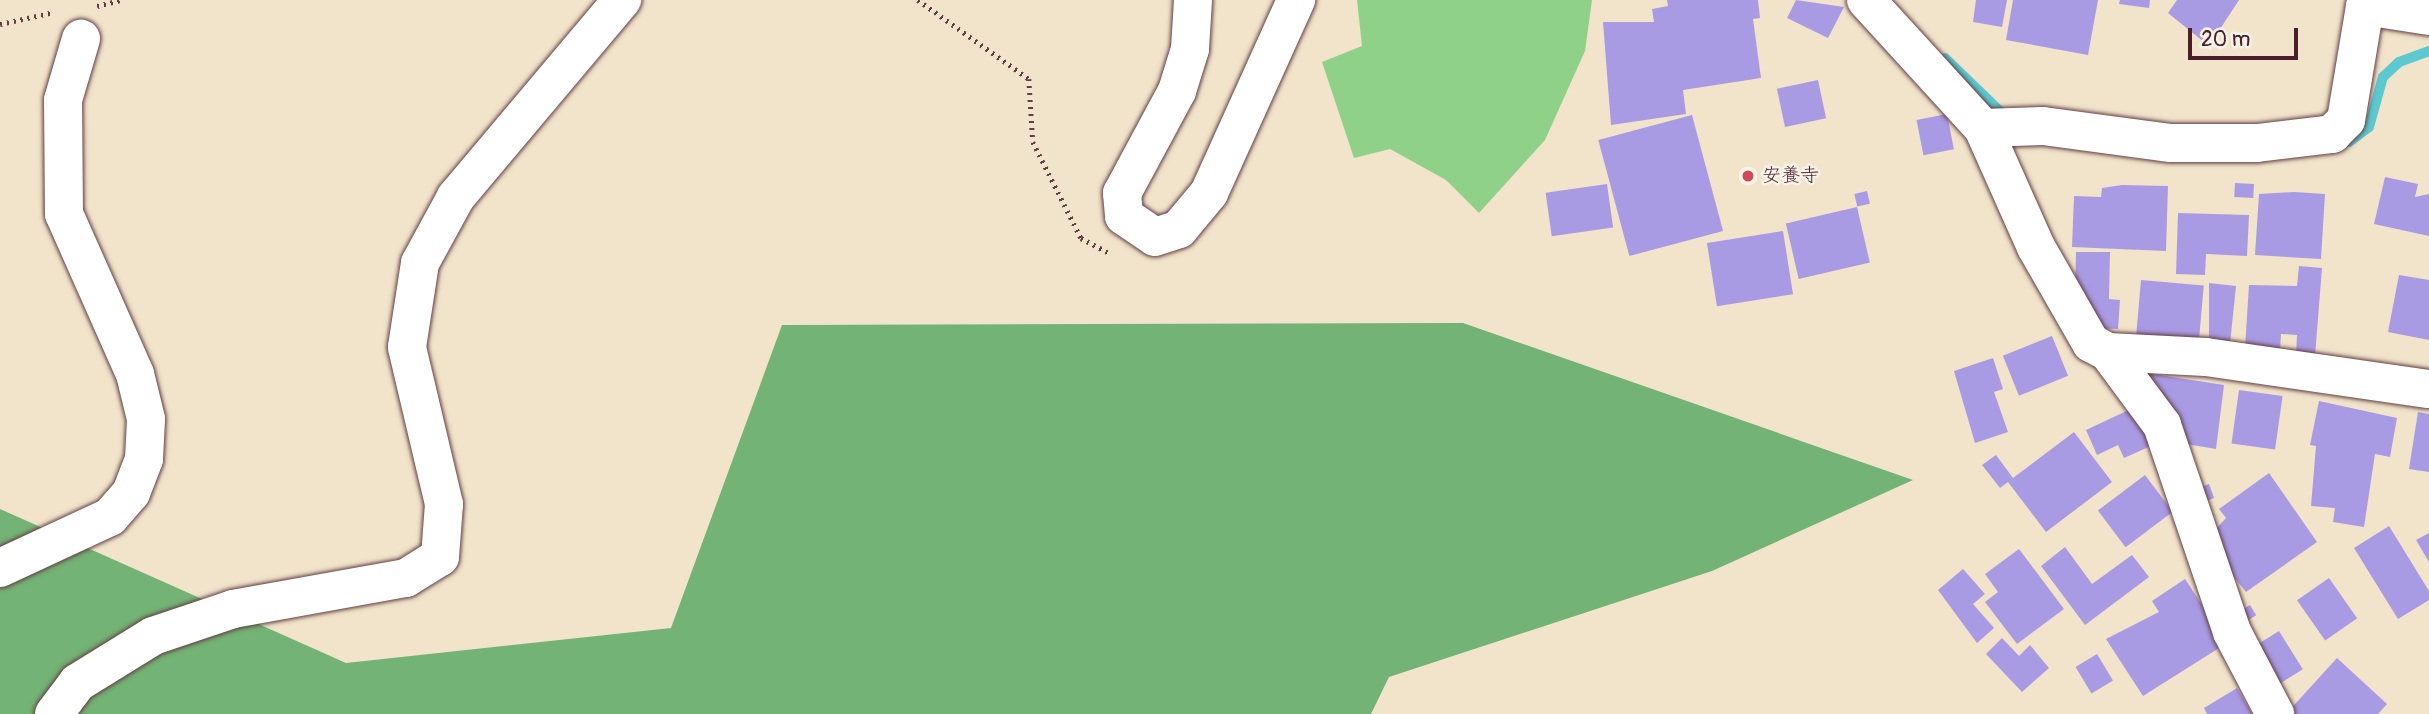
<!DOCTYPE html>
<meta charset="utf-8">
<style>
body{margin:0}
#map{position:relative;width:2429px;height:714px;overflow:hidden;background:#f1e4ca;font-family:Pangolin,"Klee One",sans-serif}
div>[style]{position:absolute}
.green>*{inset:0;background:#8fd189}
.forest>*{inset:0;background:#73b375}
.stream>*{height:10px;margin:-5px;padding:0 5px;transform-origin:5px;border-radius:5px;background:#5bc9cf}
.building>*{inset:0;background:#a99ae4;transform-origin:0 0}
.path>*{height:4.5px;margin-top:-2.25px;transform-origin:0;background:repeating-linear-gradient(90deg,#633d43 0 2px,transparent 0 7px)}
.roads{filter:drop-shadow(0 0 2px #633d43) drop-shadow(0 0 2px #633d43)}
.minor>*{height:38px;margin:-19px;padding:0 19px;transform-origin:19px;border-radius:19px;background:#fff}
.dots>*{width:19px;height:19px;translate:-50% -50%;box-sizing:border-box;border:4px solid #f7f3e8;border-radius:50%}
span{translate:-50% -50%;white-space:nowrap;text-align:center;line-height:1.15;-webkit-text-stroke:5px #f7f3e8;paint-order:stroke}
.poi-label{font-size:19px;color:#4a1f2b}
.left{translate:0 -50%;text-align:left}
.scale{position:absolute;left:2188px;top:28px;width:110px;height:32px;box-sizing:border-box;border:4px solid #4a1f2b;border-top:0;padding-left:9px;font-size:21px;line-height:24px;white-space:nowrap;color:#4a1f2b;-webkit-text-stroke:5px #f7f3e8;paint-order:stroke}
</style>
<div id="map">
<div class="green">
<i style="clip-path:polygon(1357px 0,1592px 0,1585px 51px,1545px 140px,1479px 213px,1446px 180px,1390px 149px,1354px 158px,1322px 62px,1362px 46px)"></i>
</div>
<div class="forest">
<i style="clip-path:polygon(1463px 323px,1913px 480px,1712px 571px,1389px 677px,1371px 714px,0 714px,0 509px,346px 663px,671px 628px,782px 325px)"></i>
</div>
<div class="stream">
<i style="left:1945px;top:58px;width:85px;rotate:44deg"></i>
<i style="left:2349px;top:142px;width:25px;rotate:-37deg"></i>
<i style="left:2369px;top:127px;width:52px;rotate:-74.4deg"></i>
<i style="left:2383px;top:77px;width:22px;rotate:-43deg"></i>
<i style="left:2399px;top:62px;width:32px;rotate:-20deg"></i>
</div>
<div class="building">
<i style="clip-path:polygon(1667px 0,1758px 0,1760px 18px,1753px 19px,1761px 78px,1683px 90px,1686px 114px,1611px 125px,1603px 22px,1654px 22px,1652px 9px,1668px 6px)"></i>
<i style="clip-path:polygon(1796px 0,1844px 7px,1828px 38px,1787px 18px)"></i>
<i style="clip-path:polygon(1976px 0,2007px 0,2002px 27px,1973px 22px)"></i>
<i style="clip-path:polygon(2013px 0,2098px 0,2088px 55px,2006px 40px)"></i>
<i style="clip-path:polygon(2120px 0,2150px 0,2149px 8px,2119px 4px)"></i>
<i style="clip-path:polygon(2177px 0,2239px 0,2209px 46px,2168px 13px)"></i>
<i style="left:1818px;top:80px;width:39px;height:42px;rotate:78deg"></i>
<i style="left:1947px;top:114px;width:36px;height:31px;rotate:79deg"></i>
<i style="left:1692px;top:115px;width:120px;height:97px;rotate:75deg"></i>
<i style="clip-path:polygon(2385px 177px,2418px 184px,2415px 197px,2429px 194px,2429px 236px,2374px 224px)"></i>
<i style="left:2235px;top:183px;width:19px;height:14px;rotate:3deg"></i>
<i style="left:1607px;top:184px;width:44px;height:62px;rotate:82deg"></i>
<i style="clip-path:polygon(2122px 185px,2168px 186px,2166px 251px,2072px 247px,2074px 196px,2101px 197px,2102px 188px)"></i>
<i style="left:1867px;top:191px;width:13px;height:13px;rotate:77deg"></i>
<i style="clip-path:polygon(2294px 192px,2325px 194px,2321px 259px,2255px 255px,2259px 194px)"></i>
<i style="left:1857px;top:207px;width:57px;height:73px;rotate:77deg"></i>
<i style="clip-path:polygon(2178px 213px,2249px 215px,2247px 256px,2206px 254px,2205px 275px,2176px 274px)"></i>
<i style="left:1783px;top:231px;width:64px;height:77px;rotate:81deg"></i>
<i style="clip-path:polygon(2076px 252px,2110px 252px,2109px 299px,2120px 300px,2118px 329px,2094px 328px,2075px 292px)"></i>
<i style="clip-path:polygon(2299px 266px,2322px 268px,2315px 356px,2296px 355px,2297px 335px,2281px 334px,2280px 351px,2245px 348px,2249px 285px,2297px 286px)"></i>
<i style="clip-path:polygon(2399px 275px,2429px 280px,2429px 340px,2388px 332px)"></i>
<i style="left:2141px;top:280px;width:63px;height:55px;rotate:5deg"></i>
<i style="clip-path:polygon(2209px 283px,2236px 286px,2230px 344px,2209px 342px)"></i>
<i style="left:2052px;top:336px;width:43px;height:53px;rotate:68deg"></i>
<i style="clip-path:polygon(1993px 358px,2003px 389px,1994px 392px,2008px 432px,1975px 443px,1954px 371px)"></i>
<i style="clip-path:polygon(2146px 373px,2224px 385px,2216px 449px,2174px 442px)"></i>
<i style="left:2239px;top:390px;width:44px;height:54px;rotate:8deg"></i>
<i style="clip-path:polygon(2319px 401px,2397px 418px,2390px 457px,2375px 454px,2364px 527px,2333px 522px,2335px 508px,2311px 506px,2316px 446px,2310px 445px)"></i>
<i style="clip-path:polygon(2135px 407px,2153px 445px,2124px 458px,2118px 445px,2097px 455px,2086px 430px)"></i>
<i style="clip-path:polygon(2418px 412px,2429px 414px,2429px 472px,2409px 469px)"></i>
<i style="clip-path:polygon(2074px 432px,2112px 482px,2046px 532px,2008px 482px,2000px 488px,1982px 465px,1996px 455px,2013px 478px)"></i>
<i style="clip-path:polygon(2269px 473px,2317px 542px,2246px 592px,2205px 541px,2226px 518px,2219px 509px)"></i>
<i style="left:2145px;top:475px;width:46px;height:59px;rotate:53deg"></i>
<i style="left:2209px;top:484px;width:15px;height:20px;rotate:70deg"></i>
<i style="clip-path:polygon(2389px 526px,2429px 591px,2429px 600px,2398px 619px,2354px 548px)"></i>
<i style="clip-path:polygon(2429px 533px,2429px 562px,2416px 540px)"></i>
<i style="clip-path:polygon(2065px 547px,2092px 584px,2132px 555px,2149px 577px,2085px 625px,2041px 566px)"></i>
<i style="clip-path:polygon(2019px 549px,2064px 609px,2017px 644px,1985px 602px,1998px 592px,1985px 574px)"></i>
<i style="clip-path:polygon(1963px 569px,1985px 594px,1973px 604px,1994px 628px,1977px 643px,1938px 590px)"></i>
<i style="left:2329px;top:578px;width:49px;height:39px;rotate:55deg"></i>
<i style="clip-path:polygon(2185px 579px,2227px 643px,2143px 696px,2106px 639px,2159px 612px,2152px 601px)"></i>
<i style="left:2250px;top:605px;width:12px;height:16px;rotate:59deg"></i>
<i style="left:2279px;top:631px;width:45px;height:34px;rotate:58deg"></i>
<i style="clip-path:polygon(2002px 638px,2019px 656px,2030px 645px,2049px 668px,2022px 692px,1986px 654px)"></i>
<i style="left:2097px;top:654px;width:31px;height:25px;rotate:59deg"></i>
<i style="clip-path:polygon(2337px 658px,2387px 704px,2378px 714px,2286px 714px)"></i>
<i style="clip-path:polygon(2237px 688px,2252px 714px,2207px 714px,2204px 708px)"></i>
</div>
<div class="path">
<i style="left:918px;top:0;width:136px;rotate:35.4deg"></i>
<i style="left:1029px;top:79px;width:63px;rotate:86.4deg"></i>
<i style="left:1033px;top:142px;width:107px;rotate:63.4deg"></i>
<i style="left:1081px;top:238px;width:32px;rotate:28deg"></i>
<i style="left:97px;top:6px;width:25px;rotate:-14deg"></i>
<i style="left:0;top:24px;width:55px;rotate:-12.5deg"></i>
</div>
<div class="roads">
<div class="minor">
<i style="left:1193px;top:0;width:49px;rotate:93.5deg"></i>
<i style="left:1190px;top:49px;width:44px;rotate:107.2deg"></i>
<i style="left:1177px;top:91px;width:116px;rotate:118.3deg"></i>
<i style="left:1122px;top:193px;width:23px;rotate:85deg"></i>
<i style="left:1124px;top:216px;width:37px;rotate:34deg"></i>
<i style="left:1155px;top:237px;width:25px;rotate:-18deg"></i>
<i style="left:1179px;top:229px;width:47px;rotate:-50.2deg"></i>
<i style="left:1209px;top:193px;width:212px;rotate:-65.7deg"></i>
<i style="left:1866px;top:0;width:173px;rotate:47.6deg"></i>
<i style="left:1983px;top:128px;width:130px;rotate:66deg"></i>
<i style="left:2036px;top:247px;width:111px;rotate:60.2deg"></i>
<i style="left:2091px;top:343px;width:19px;rotate:28deg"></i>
<i style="left:2108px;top:352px;width:98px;rotate:2.9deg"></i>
<i style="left:2206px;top:357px;width:225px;rotate:8.2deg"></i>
<i style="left:1983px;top:128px;width:60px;rotate:-1.9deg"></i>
<i style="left:2043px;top:126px;width:129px;rotate:7.6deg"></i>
<i style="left:2171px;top:143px;width:86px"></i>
<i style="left:2257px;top:143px;width:76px;rotate:-6.8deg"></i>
<i style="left:2332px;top:134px;width:20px;rotate:-45deg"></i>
<i style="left:2346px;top:120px;width:116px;rotate:-80.5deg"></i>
<i style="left:2365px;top:6px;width:65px;rotate:8.9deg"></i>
<i style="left:2108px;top:352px;width:91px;rotate:53.5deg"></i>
<i style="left:2162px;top:425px;width:219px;rotate:71.3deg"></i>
<i style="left:2232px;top:632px;width:93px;rotate:62.3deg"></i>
<i style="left:0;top:568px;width:121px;rotate:-24.9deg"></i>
<i style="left:110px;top:517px;width:32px;rotate:-49deg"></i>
<i style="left:131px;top:493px;width:36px;rotate:-69deg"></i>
<i style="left:144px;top:459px;width:40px;rotate:-87.1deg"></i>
<i style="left:146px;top:419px;width:46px;rotate:-103.7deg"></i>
<i style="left:135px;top:374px;width:175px;rotate:-113.9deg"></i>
<i style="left:64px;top:214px;width:114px;rotate:-90.5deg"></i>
<i style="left:63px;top:100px;width:64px;rotate:-73.6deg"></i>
<i style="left:54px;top:714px;width:39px;rotate:-53deg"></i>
<i style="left:77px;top:683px;width:89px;rotate:-31.7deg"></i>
<i style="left:153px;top:636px;width:84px;rotate:-18.6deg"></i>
<i style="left:233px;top:609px;width:176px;rotate:-10.2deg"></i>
<i style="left:406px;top:578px;width:40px;rotate:-32deg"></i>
<i style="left:440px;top:557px;width:53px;rotate:-85.7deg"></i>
<i style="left:444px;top:504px;width:161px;rotate:-103.3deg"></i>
<i style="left:407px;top:347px;width:85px;rotate:-81.2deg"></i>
<i style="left:420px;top:263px;width:75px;rotate:-61.4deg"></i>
<i style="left:456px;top:197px;width:258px;rotate:-49.9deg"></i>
</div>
</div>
<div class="dots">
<i style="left:1748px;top:176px;background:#d1495b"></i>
</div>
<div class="poi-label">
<span class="left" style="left:1762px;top:176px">安養寺</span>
</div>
<div class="scale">20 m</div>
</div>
